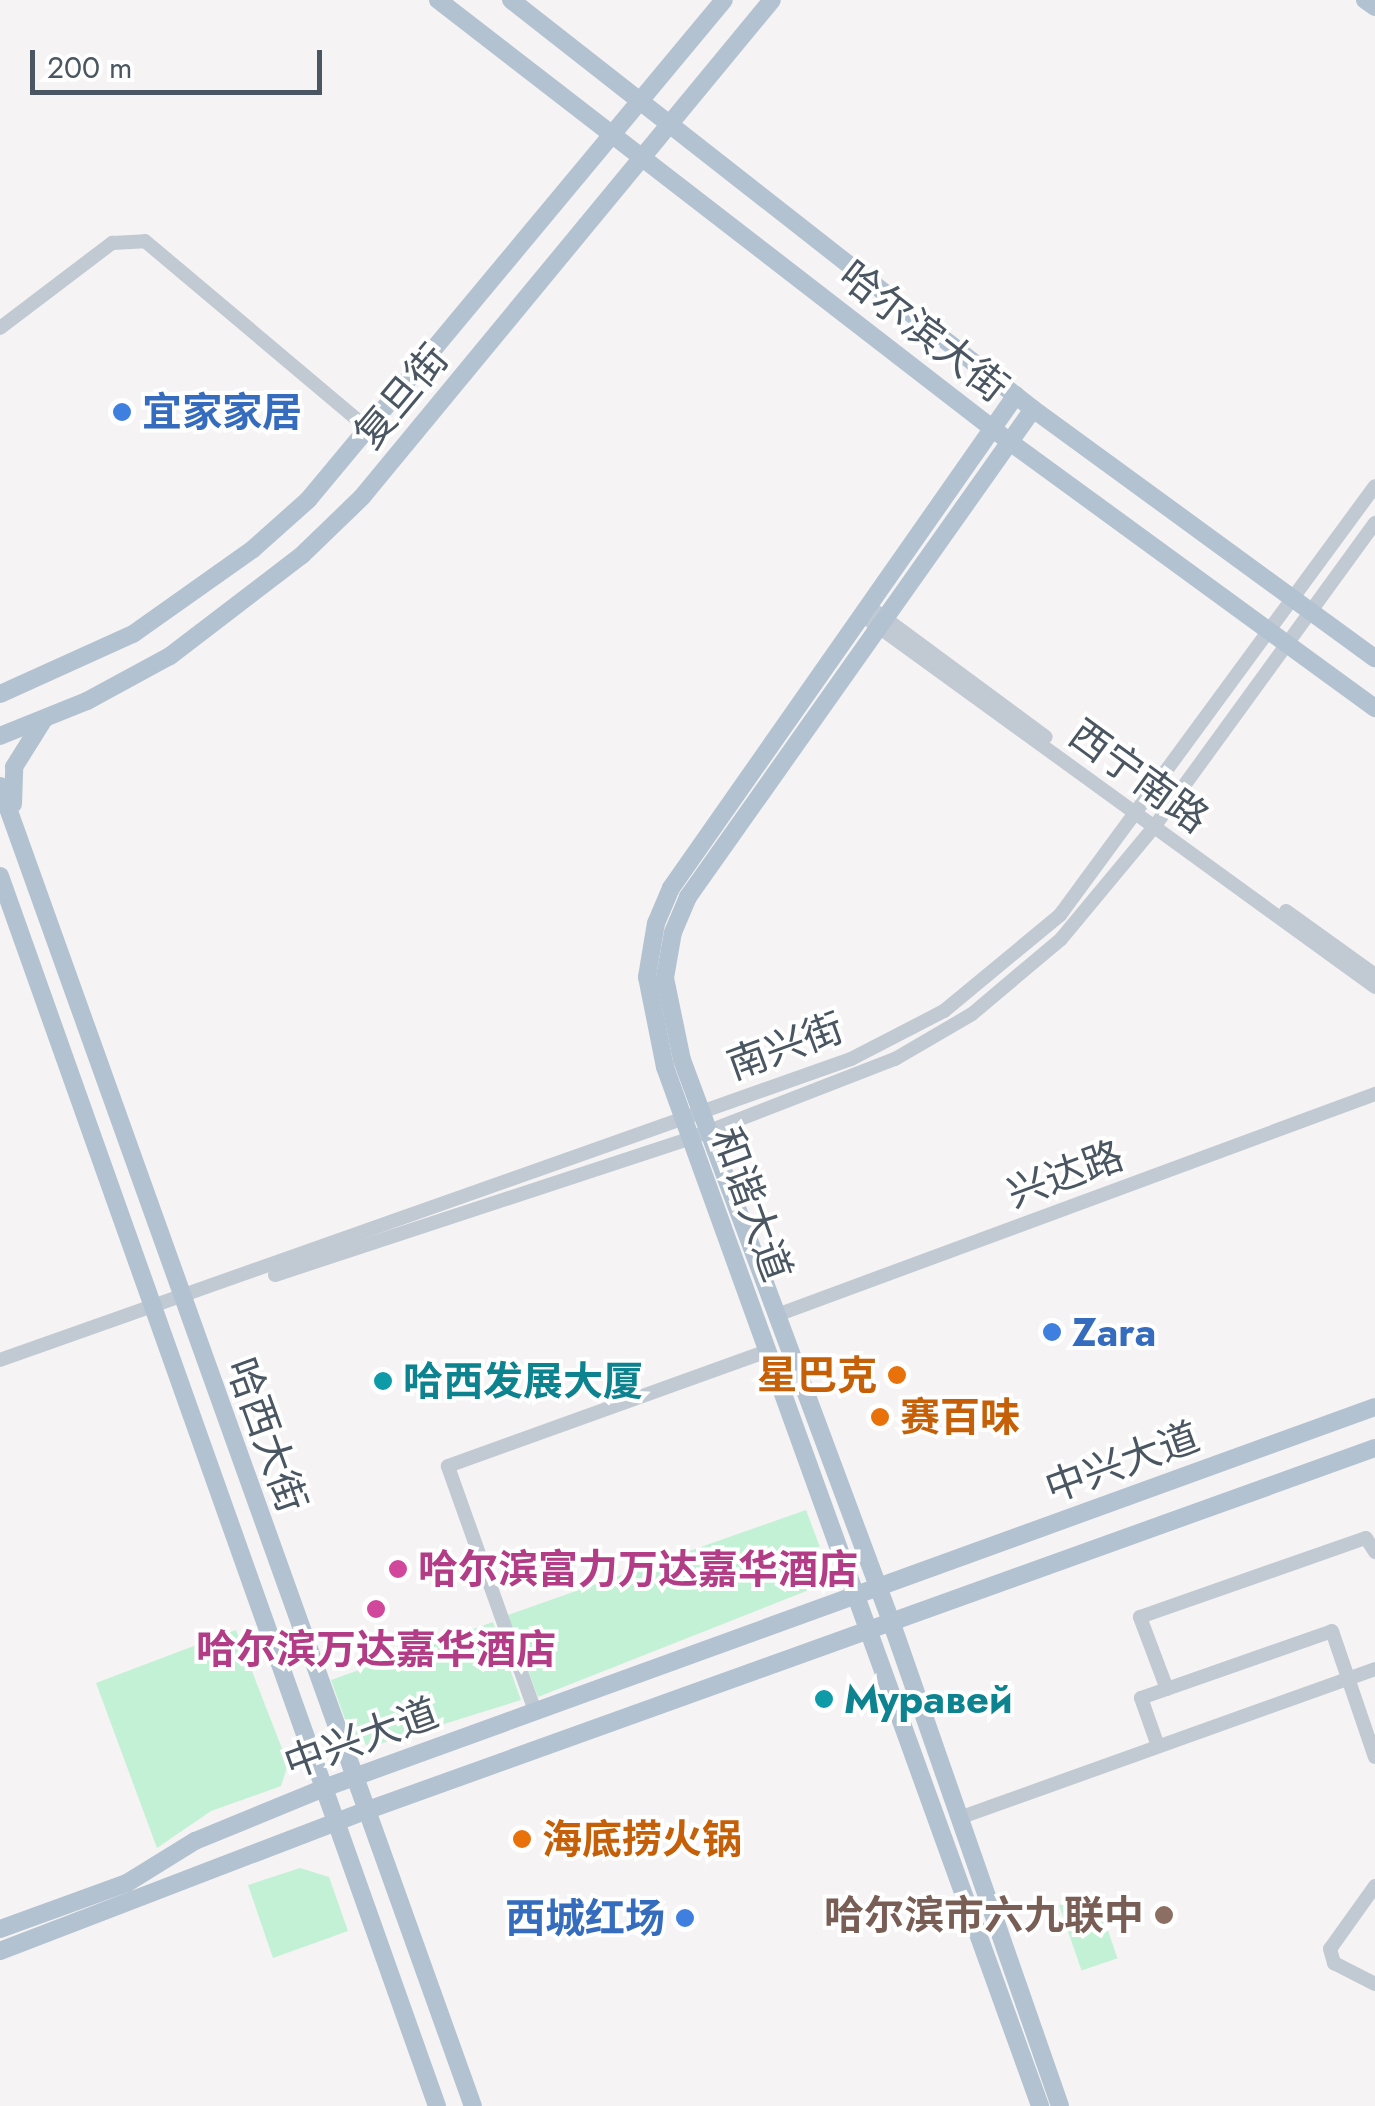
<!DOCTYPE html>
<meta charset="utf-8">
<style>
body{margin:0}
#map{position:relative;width:1375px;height:2106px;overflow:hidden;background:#f5f3f3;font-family:Jost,"Noto Sans SC",sans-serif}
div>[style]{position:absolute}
.green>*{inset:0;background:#c3f1d5;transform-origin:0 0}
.minor>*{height:14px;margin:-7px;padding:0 7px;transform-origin:7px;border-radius:7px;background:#c1cad2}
.major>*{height:18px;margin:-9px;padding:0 9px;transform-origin:9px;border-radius:9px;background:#b3c2d1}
.dots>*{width:28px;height:28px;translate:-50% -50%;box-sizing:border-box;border:5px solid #fff;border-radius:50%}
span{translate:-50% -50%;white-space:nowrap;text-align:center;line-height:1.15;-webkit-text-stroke:8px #fff;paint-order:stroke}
.street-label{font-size:40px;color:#4a5661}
.shop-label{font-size:40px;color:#366cbe;font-weight:700}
.left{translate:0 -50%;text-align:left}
.right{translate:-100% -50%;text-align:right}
.food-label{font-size:40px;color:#c56008;font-weight:700}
.culture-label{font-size:40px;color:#0d838f;font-weight:700}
.hotel-label{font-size:40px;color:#b23c85;font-weight:700}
.education-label{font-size:40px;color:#785e54;font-weight:700}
.scale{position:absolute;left:30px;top:50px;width:292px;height:45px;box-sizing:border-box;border:5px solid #4a5661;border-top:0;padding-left:12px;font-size:30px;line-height:35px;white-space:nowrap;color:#4a5661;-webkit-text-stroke:8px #fff;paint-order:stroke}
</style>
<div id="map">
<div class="green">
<i style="clip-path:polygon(806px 1510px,827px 1566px,814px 1588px,538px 1697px,508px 1615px)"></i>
<i style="clip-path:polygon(493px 1622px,521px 1700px,370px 1747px,351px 1736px,331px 1680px)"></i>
<i style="clip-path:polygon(236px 1630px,288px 1764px,281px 1786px,211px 1811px,157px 1848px,96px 1683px)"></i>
<i style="clip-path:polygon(300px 1868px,329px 1877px,348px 1931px,273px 1958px,248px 1885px)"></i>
<i style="left:1095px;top:1893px;width:69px;height:38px;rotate:71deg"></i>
</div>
<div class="minor">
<i style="left:0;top:328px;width:141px;rotate:-37.2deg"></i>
<i style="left:112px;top:243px;width:33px;rotate:-3deg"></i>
<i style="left:145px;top:241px;width:295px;rotate:40.1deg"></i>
<i style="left:871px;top:608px;width:217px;rotate:36.4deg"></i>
<i style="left:865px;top:617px;width:630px;rotate:35.96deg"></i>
<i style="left:1286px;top:911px;width:110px;rotate:35.7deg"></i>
<i style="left:275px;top:1275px;width:438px;rotate:-18.2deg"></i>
<i style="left:691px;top:1138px;width:219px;rotate:-21.2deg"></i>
<i style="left:895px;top:1059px;width:89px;rotate:-30.3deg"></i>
<i style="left:972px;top:1014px;width:116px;rotate:-40.1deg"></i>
<i style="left:1061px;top:939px;width:146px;rotate:-50.3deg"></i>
<i style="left:1154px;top:827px;width:376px;rotate:-54deg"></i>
<i style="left:777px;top:1315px;width:638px;rotate:-20.28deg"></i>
<i style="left:0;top:1360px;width:903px;rotate:-19.48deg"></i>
<i style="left:851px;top:1059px;width:105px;rotate:-27.3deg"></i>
<i style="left:944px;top:1011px;width:151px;rotate:-39.6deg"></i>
<i style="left:1060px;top:915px;width:532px;rotate:-53.71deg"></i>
<i style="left:1167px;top:1689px;width:77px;rotate:-110.6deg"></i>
<i style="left:1140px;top:1617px;width:239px;rotate:-19.3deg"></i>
<i style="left:1366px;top:1538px;width:17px;rotate:57deg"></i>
<i style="left:535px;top:1711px;width:260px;rotate:-109.6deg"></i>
<i style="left:448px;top:1466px;width:339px;rotate:-19.8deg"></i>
<i style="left:1158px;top:1746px;width:51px;rotate:-109.5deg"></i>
<i style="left:1141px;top:1698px;width:202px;rotate:-19.3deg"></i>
<i style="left:1332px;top:1631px;width:133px;rotate:71.2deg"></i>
<i style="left:959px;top:1818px;width:442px;rotate:-19.7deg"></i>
<i style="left:1375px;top:1886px;width:77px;rotate:125.5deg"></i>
<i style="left:1330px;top:1949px;width:15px;rotate:74deg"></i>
<i style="left:1334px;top:1963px;width:46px;rotate:27.1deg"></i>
</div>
<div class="major">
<i style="left:438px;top:0;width:723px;rotate:37.69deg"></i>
<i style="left:1010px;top:442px;width:452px;rotate:36.1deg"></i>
<i style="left:511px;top:0;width:663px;rotate:38.08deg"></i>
<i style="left:1033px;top:409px;width:423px;rotate:36.1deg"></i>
<i style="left:1365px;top:0;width:12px;rotate:35deg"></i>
<i style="left:1016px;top:395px;width:602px;rotate:124.98deg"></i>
<i style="left:671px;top:888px;width:38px;rotate:113deg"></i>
<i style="left:656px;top:923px;width:55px;rotate:99.5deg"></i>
<i style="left:647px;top:977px;width:92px;rotate:78.7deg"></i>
<i style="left:665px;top:1067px;width:1105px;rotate:70.15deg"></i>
<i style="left:1033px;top:409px;width:598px;rotate:125.26deg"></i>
<i style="left:688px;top:897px;width:38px;rotate:113deg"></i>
<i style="left:673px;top:932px;width:47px;rotate:99.9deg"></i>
<i style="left:665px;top:978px;width:84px;rotate:78.3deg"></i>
<i style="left:682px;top:1060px;width:602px;rotate:69.58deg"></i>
<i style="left:892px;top:1624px;width:510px;rotate:70.78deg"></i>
<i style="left:0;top:694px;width:146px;rotate:-24.3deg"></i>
<i style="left:133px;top:634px;width:147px;rotate:-35.3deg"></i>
<i style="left:253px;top:549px;width:74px;rotate:-41.7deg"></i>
<i style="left:308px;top:500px;width:650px;rotate:-50.24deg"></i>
<i style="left:0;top:736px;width:94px;rotate:-21.9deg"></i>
<i style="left:87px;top:701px;width:94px;rotate:-28.5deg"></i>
<i style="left:170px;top:656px;width:166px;rotate:-37.4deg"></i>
<i style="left:302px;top:555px;width:83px;rotate:-44deg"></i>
<i style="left:362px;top:497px;width:644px;rotate:-50.48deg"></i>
<i style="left:0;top:786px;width:1402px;rotate:70.29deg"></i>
<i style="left:13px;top:804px;width:37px;rotate:-88deg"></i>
<i style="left:14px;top:767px;width:57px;rotate:-58deg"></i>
<i style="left:0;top:876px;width:1305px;rotate:70.44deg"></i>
<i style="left:0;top:1929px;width:135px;rotate:-19.9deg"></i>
<i style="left:127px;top:1883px;width:80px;rotate:-31.7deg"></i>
<i style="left:195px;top:1841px;width:139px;rotate:-22.3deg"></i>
<i style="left:324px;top:1788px;width:1118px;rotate:-19.93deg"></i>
<i style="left:0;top:1951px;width:394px;rotate:-21deg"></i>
<i style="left:368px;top:1810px;width:1070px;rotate:-19.77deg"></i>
</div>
<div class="dots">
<i style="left:122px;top:412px;background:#3f7fe0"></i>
<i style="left:1052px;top:1332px;background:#3f7fe0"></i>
<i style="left:897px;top:1375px;background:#e8710a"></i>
<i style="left:383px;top:1381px;background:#0f9aa8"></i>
<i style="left:880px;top:1417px;background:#e8710a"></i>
<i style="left:398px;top:1569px;background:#d1479c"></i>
<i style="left:376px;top:1609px;background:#d1479c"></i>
<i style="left:824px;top:1699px;background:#0f9aa8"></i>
<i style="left:522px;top:1839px;background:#e8710a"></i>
<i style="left:1164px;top:1915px;background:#8d6e63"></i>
<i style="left:685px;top:1918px;background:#3f7fe0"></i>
</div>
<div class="street-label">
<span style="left:924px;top:331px;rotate:38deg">哈尔滨大街</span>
<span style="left:401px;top:396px;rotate:-50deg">复旦街</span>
<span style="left:1139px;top:776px;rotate:36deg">西宁南路</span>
<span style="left:785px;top:1046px;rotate:-20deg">南兴街</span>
<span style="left:1065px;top:1174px;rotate:-20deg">兴达路</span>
<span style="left:752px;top:1204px;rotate:70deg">和谐大道</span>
<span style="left:267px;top:1435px;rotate:70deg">哈西大街</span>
<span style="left:1122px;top:1462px;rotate:-20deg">中兴大道</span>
<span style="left:361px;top:1738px;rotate:-20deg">中兴大道</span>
</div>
<div class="shop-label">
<span class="left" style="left:142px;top:412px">宜家家居</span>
<span class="left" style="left:1072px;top:1332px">Zara</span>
<span class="right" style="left:665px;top:1918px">西城红场</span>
</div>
<div class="food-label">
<span class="right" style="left:877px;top:1375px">星巴克</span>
<span class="left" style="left:900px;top:1417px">赛百味</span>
<span class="left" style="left:542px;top:1839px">海底捞火锅</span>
</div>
<div class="culture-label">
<span class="left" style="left:403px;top:1381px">哈西发展大厦</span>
<span class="left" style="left:844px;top:1699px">Муравей</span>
</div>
<div class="hotel-label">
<span class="left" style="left:418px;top:1569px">哈尔滨富力万达嘉华酒店</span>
<span style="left:376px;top:1649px">哈尔滨万达嘉华酒店</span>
</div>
<div class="education-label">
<span class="right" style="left:1144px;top:1915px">哈尔滨市六九联中</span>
</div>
<div class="scale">200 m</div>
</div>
